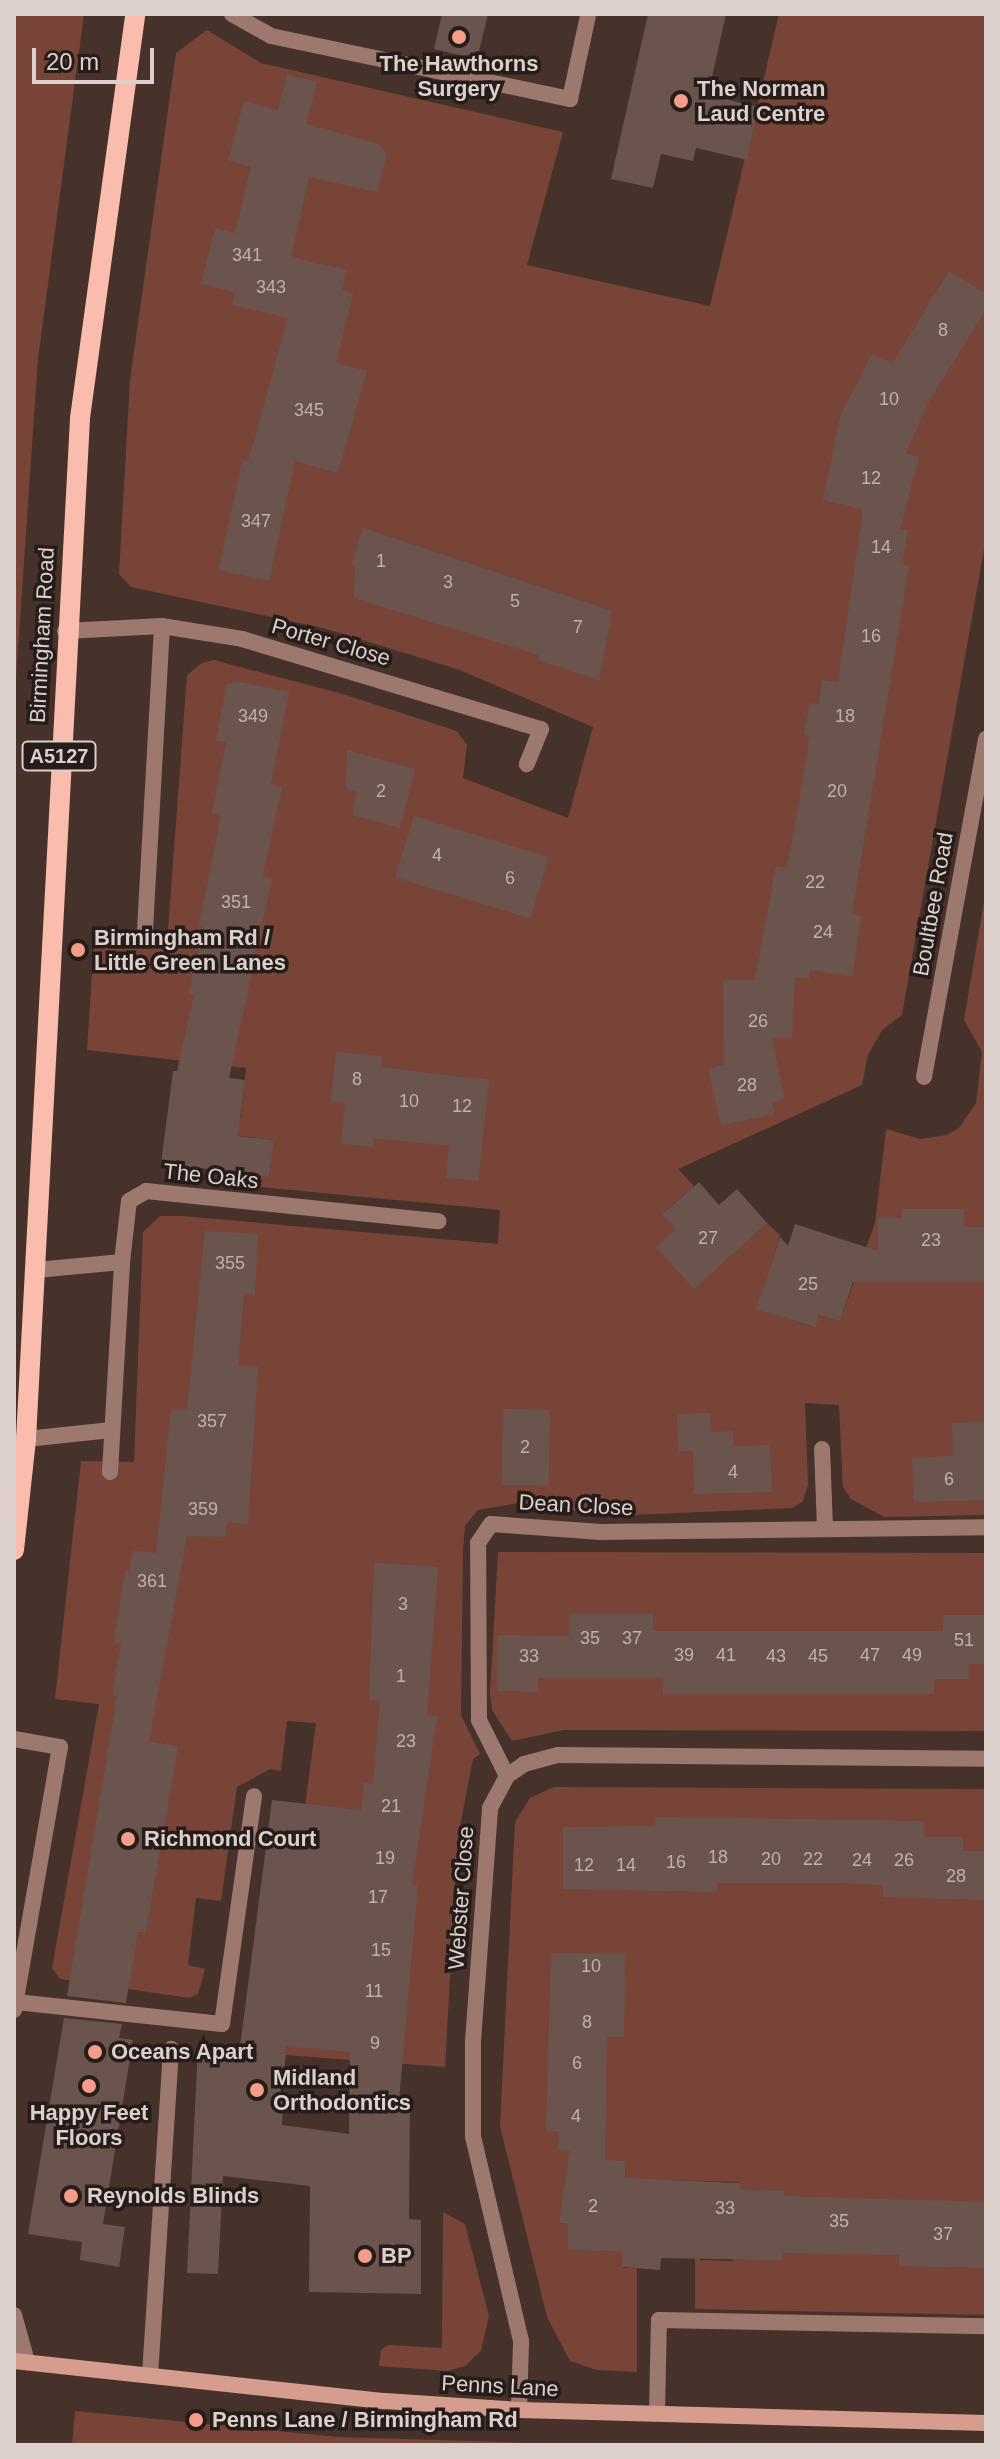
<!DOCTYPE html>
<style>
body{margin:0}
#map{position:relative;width:1000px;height:2459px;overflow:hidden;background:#47312b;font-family:Arial,sans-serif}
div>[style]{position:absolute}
.green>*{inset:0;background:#784437}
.building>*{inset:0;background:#6c544e;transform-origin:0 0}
.service>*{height:16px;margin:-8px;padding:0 8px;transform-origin:8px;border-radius:8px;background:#9d786f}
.minor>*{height:16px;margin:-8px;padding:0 8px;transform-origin:8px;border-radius:8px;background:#9d786f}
.secondary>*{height:16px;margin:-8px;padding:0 8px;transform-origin:8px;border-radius:8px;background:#d69c8d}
.primary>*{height:20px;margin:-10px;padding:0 10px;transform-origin:10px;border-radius:10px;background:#f9bcad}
.dots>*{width:22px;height:22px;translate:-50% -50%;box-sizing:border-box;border:4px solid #261c19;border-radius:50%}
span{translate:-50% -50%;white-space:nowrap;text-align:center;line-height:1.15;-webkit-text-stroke:7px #261c19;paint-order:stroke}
.number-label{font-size:18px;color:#c1b0ac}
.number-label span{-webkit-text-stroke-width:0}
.shield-label span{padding:2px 6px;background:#261c19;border:2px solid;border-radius:6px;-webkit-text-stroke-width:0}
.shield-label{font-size:20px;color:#ddcfcb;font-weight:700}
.poi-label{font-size:22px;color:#ddcfcb;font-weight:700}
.left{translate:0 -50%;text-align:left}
.street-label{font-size:22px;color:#ddcfcb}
.frame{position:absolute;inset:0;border:16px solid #ddcfcb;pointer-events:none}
.scale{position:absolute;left:32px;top:48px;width:122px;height:36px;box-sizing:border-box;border:4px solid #ddcfcb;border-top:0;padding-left:10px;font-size:24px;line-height:28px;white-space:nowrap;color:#ddcfcb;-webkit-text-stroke:6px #261c19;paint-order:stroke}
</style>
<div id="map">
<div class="green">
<i style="clip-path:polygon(14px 14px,84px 14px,38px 359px,14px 707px)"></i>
<i style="clip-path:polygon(evenodd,779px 14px,986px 14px,986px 538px,902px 1015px,882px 1030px,868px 1055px,862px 1085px,678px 1169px,694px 1186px,663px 1213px,676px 1229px,694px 1288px,767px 1223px,780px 1235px,757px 1309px,814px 1327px,819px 1315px,840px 1321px,875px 1223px,886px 1129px,920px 1139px,947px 1135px,959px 1128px,976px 1103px,982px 1052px,964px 1020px,986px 890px,986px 1515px,884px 1517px,851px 1499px,843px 1487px,839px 1405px,805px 1403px,808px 1485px,803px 1501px,793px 1508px,611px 1516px,518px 1503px,478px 1510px,465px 1526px,463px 1550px,461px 1715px,480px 1754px,473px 1759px,458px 1836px,445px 2067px,272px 2054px,316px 1723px,287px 1721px,281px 1771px,270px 1769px,237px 1787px,221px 1901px,196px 1898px,188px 1965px,205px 1969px,198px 1994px,189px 1998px,60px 1979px,52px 1968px,99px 1704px,55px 1699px,81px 1461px,134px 1462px,143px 1232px,160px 1216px,182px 1216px,498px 1244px,500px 1210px,260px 1187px,261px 1176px,269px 1176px,274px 1140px,215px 1133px,241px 1117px,246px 1068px,87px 1050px,95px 928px,167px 943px,187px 675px,202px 663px,214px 660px,346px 695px,457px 731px,467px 745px,463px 778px,568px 818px,593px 727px,457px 669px,323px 628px,131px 587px,119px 574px,130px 380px,176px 53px,207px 30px,261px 63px,563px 132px,527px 265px,710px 306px,779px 14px,111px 1734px,177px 1746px,146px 1933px,138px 1932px,111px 1734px)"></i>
<i style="clip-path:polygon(498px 1552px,986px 1553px,986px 1731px,564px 1730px,512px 1741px,492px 1710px,490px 1693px)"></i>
<i style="clip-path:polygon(554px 1787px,986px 1789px,986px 2315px,695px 2309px,695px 2247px,700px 2247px,700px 2260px,733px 2261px,734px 2245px,781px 2259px,784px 2191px,739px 2189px,739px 2182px,669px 2180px,623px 2224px,626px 2161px,571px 2160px,559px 2223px,568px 2224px,568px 2250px,623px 2252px,623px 2268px,637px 2268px,637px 2372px,597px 2370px,570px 2361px,547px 2317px,500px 2126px,515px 1822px,530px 1798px)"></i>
<i style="clip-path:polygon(443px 2212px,465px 2224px,489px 2316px,481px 2351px,465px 2366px,448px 2371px,379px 2366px,381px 2350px,388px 2345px,442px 2348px)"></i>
<i style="clip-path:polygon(75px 2411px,339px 2437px,602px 2445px,72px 2445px)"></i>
</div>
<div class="building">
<i style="clip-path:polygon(442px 14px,488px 14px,477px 59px,434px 49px)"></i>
<i style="clip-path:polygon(648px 14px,726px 14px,708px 95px,758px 107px,747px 160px,696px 148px,693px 161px,661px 154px,653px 188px,611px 179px)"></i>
<i style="clip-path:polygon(287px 75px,317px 82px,306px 124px,379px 144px,387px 154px,377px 192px,309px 177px,291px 257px,347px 270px,342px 290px,353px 293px,336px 363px,367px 371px,338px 473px,295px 461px,269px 581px,219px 570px,242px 461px,248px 462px,288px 318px,232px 305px,235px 292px,201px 284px,215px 228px,235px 233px,251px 167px,228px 160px,244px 101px,278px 110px)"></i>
<i style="clip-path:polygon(949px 271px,986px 294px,986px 309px,927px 405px,906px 453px,919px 457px,900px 529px,908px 530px,902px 564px,909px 566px,852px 914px,861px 916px,852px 976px,810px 970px,809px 979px,795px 977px,792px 1038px,772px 1038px,784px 1099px,772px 1102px,775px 1114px,721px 1125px,708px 1069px,724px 1065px,723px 980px,755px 980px,776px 866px,787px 868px,794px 832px,810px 736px,804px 735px,810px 703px,819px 704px,822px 680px,838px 682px,863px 510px,823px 500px,841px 414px,872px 354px,893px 363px)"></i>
<i style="clip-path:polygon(363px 528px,612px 611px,599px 680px,538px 660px,539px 655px,354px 598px,355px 566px,351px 565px)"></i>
<i style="clip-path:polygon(239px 682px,289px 692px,271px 784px,282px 787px,263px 876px,272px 878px,229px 1078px,245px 1080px,238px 1136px,274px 1140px,269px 1177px,161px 1163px,173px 1071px,177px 1071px,194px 995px,189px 994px,203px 926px,199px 926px,221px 815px,212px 813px,226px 742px,216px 740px,227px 684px)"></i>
<i style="clip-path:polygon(347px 750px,415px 769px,400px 828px,352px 815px,357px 792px,346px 789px)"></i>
<i style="left:414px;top:816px;width:141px;height:64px;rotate:17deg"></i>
<i style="clip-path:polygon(336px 1052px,382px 1056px,381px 1067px,489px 1080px,478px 1181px,446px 1178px,449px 1146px,374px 1138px,373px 1147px,341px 1144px,345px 1103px,331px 1101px)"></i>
<i style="clip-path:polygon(699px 1182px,719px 1205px,737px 1189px,767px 1223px,694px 1289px,656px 1247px,676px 1229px,662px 1214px)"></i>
<i style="clip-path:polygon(902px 1209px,964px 1209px,964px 1227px,985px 1227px,985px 1282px,853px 1282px,840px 1321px,819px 1315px,815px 1327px,756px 1309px,780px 1237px,788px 1246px,795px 1224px,878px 1251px,878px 1218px,902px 1218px)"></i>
<i style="clip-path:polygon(205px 1231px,258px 1234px,255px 1295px,244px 1294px,238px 1365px,258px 1367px,248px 1524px,227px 1522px,226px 1537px,187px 1536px,149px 1741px,178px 1746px,146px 1933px,138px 1932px,126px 2003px,67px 1996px,117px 1696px,112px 1695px,121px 1643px,114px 1642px,125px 1571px,129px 1571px,133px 1550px,156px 1553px,171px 1409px,187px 1410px)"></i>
<i style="left:503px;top:1409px;width:47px;height:76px;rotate:1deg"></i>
<i style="clip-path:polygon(710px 1413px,711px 1432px,733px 1431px,734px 1446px,770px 1445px,772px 1492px,694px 1494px,693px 1451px,678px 1451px,677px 1414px)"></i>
<i style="clip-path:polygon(986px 1422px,986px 1500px,914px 1502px,912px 1458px,953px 1456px,952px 1423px)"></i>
<i style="clip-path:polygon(evenodd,374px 1563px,438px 1567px,427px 1716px,437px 1716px,412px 1885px,418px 1885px,399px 2101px,410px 2101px,409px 2219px,421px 2220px,421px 2294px,309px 2292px,310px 2186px,223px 2176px,218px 2274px,187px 2273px,198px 2046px,240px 2047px,272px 1800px,361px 1810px,364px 1783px,373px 1784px,380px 1701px,369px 1700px,374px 1563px,286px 2046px,350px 2052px,349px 2134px,282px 2125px,286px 2046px)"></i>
<i style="clip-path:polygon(569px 1614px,653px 1614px,653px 1631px,943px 1631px,943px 1615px,986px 1615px,986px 1664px,969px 1664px,969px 1679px,934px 1679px,934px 1694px,663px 1694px,663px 1678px,538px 1678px,538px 1692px,497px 1691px,497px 1635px,569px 1636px)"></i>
<i style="clip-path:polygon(655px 1817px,924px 1821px,924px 1837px,963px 1837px,963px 1851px,986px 1851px,986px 1900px,883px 1897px,883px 1885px,841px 1883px,717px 1883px,717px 1892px,563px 1889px,563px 1827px,655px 1826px)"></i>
<i style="clip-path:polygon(551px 1953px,625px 1954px,624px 2037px,607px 2037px,605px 2160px,626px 2161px,625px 2178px,739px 2183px,739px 2189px,784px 2191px,784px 2196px,986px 2202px,986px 2268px,899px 2266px,899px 2255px,782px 2253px,782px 2260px,661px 2258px,660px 2270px,622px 2267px,623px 2252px,568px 2250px,568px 2224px,559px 2223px,570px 2151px,558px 2150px,559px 2131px,546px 2131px)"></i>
<i style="clip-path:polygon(64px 2018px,122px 2024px,119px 2038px,133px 2040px,103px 2224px,125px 2227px,119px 2267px,80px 2260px,82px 2242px,28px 2234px)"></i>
</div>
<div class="service">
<i style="left:232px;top:14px;width:45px;rotate:29.4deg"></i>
<i style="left:271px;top:36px;width:306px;rotate:11.9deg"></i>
<i style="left:570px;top:99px;width:85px;rotate:-77.8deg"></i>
<i style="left:14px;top:1739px;width:47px;rotate:9.9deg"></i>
<i style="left:60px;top:1747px;width:267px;rotate:99.9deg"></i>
<i style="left:16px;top:2002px;width:207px;rotate:6.1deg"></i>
<i style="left:222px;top:2024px;width:230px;rotate:-82deg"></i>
<i style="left:14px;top:2315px;width:49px;rotate:74.5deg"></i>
<i style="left:150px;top:2375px;width:327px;rotate:-86.3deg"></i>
<i style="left:657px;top:2413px;width:93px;rotate:-88.8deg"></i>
<i style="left:659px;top:2320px;width:327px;rotate:1.1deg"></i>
</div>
<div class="minor">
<i style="left:65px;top:631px;width:97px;rotate:-3deg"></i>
<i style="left:162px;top:626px;width:81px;rotate:9.2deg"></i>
<i style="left:242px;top:639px;width:312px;rotate:16.8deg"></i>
<i style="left:541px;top:729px;width:38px;rotate:112deg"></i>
<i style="left:145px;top:930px;width:304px;rotate:-86.8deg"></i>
<i style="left:924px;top:1077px;width:344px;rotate:-79.6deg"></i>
<i style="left:36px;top:1270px;width:86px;rotate:-5.3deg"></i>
<i style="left:122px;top:1262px;width:61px;rotate:-83.5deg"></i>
<i style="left:129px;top:1201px;width:20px;rotate:-30deg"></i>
<i style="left:146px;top:1191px;width:294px;rotate:5.9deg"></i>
<i style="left:26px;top:1439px;width:86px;rotate:-6deg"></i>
<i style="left:822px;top:1449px;width:77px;rotate:87.8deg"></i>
<i style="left:110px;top:1472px;width:210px;rotate:-86.7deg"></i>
<i style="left:507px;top:1776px;width:63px;rotate:-116.6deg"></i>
<i style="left:479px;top:1720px;width:177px;rotate:-90.3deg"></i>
<i style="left:478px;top:1543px;width:23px;rotate:-56deg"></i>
<i style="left:491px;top:1524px;width:110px;rotate:4.2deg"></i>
<i style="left:601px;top:1532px;width:385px;rotate:-0.7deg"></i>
<i style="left:519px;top:2410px;width:69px;rotate:-88.3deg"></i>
<i style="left:521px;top:2341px;width:210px;rotate:-103.2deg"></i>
<i style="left:473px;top:2137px;width:96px;rotate:-90deg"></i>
<i style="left:473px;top:2041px;width:234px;rotate:-85.8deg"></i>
<i style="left:490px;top:1808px;width:36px;rotate:-62deg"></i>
<i style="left:507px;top:1776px;width:21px;rotate:-35deg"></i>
<i style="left:524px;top:1764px;width:35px;rotate:-15deg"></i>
<i style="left:558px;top:1755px;width:428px;rotate:0.5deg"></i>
</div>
<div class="secondary">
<i style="left:14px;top:2361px;width:373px;rotate:6.2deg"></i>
<i style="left:385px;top:2401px;width:134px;rotate:3.8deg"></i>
<i style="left:519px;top:2410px;width:467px;rotate:1.6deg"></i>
</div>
<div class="primary">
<i style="left:14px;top:1550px;width:112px;rotate:-83.8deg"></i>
<i style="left:26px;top:1439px;width:1022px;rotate:-86.97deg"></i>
<i style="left:80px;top:418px;width:408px;rotate:-82.2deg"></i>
</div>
<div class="dots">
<i style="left:459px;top:37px;background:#f49e89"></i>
<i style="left:681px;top:101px;background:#f49e89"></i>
<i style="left:78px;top:950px;background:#f49e89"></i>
<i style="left:128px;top:1839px;background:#f49e89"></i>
<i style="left:95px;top:2052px;background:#f49e89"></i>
<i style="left:89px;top:2086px;background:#f49e89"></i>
<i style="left:257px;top:2090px;background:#f49e89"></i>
<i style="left:71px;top:2196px;background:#f49e89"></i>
<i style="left:365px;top:2256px;background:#f49e89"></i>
<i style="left:196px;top:2420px;background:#f49e89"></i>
</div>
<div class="number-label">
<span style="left:247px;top:255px">341</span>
<span style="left:271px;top:287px">343</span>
<span style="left:943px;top:330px">8</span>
<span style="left:889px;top:399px">10</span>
<span style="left:309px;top:410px">345</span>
<span style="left:871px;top:478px">12</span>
<span style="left:256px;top:521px">347</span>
<span style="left:881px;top:547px">14</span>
<span style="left:381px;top:561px">1</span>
<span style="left:448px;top:582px">3</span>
<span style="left:515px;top:601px">5</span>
<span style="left:578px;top:627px">7</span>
<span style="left:871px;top:636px">16</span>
<span style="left:253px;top:716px">349</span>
<span style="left:845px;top:716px">18</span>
<span style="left:381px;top:791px">2</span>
<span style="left:837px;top:791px">20</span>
<span style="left:437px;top:855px">4</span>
<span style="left:510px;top:878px">6</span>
<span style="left:815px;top:882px">22</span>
<span style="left:236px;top:902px">351</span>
<span style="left:823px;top:932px">24</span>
<span style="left:758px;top:1021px">26</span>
<span style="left:357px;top:1079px">8</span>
<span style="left:747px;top:1085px">28</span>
<span style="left:409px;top:1101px">10</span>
<span style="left:462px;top:1106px">12</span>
<span style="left:708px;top:1238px">27</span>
<span style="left:931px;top:1240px">23</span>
<span style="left:230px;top:1263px">355</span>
<span style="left:808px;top:1284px">25</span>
<span style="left:212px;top:1421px">357</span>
<span style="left:525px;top:1447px">2</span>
<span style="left:733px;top:1472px">4</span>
<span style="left:949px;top:1479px">6</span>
<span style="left:203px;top:1509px">359</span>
<span style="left:152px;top:1581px">361</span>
<span style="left:403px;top:1604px">3</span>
<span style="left:590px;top:1638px">35</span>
<span style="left:632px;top:1638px">37</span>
<span style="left:964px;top:1640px">51</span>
<span style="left:684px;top:1655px">39</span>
<span style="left:726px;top:1655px">41</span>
<span style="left:870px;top:1655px">47</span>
<span style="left:912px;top:1655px">49</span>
<span style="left:529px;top:1656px">33</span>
<span style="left:776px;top:1656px">43</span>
<span style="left:818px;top:1656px">45</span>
<span style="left:401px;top:1676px">1</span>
<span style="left:406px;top:1741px">23</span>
<span style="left:391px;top:1806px">21</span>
<span style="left:718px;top:1857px">18</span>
<span style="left:385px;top:1858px">19</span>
<span style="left:771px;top:1859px">20</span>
<span style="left:813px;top:1859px">22</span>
<span style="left:862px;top:1860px">24</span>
<span style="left:904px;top:1860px">26</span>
<span style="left:676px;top:1862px">16</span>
<span style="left:584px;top:1865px">12</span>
<span style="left:626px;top:1865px">14</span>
<span style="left:956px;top:1876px">28</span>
<span style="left:378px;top:1897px">17</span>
<span style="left:381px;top:1950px">15</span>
<span style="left:591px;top:1966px">10</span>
<span style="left:374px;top:1991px">11</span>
<span style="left:587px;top:2022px">8</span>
<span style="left:375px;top:2043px">9</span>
<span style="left:577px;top:2063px">6</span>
<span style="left:576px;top:2116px">4</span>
<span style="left:593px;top:2206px">2</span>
<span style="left:725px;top:2208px">33</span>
<span style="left:839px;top:2221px">35</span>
<span style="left:943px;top:2234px">37</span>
</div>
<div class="shield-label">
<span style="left:59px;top:756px">A5127</span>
</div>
<div class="poi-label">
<span style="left:459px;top:76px">The Hawthorns<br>Surgery</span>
<span class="left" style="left:697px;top:101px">The Norman<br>Laud Centre</span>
<span class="left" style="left:94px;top:950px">Birmingham Rd /<br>Little Green Lanes</span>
<span class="left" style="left:144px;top:1839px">Richmond Court</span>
<span class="left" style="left:111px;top:2052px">Oceans Apart</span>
<span class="left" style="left:273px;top:2090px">Midland<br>Orthodontics</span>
<span style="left:89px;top:2125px">Happy Feet<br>Floors</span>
<span class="left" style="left:87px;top:2196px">Reynolds Blinds</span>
<span class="left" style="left:381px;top:2256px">BP</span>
<span class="left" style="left:212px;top:2420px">Penns Lane / Birmingham Rd</span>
</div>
<div class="street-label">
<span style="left:42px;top:635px;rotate:-87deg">Birmingham Road</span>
<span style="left:331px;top:642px;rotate:16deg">Porter Close</span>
<span style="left:933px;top:904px;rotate:-80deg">Boultbee Road</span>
<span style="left:211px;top:1176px;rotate:6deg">The Oaks</span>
<span style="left:576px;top:1505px;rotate:3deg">Dean Close</span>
<span style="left:461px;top:1898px;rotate:-86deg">Webster Close</span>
<span style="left:500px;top:2386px;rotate:3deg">Penns Lane</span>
</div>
<div class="frame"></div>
<div class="scale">20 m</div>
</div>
